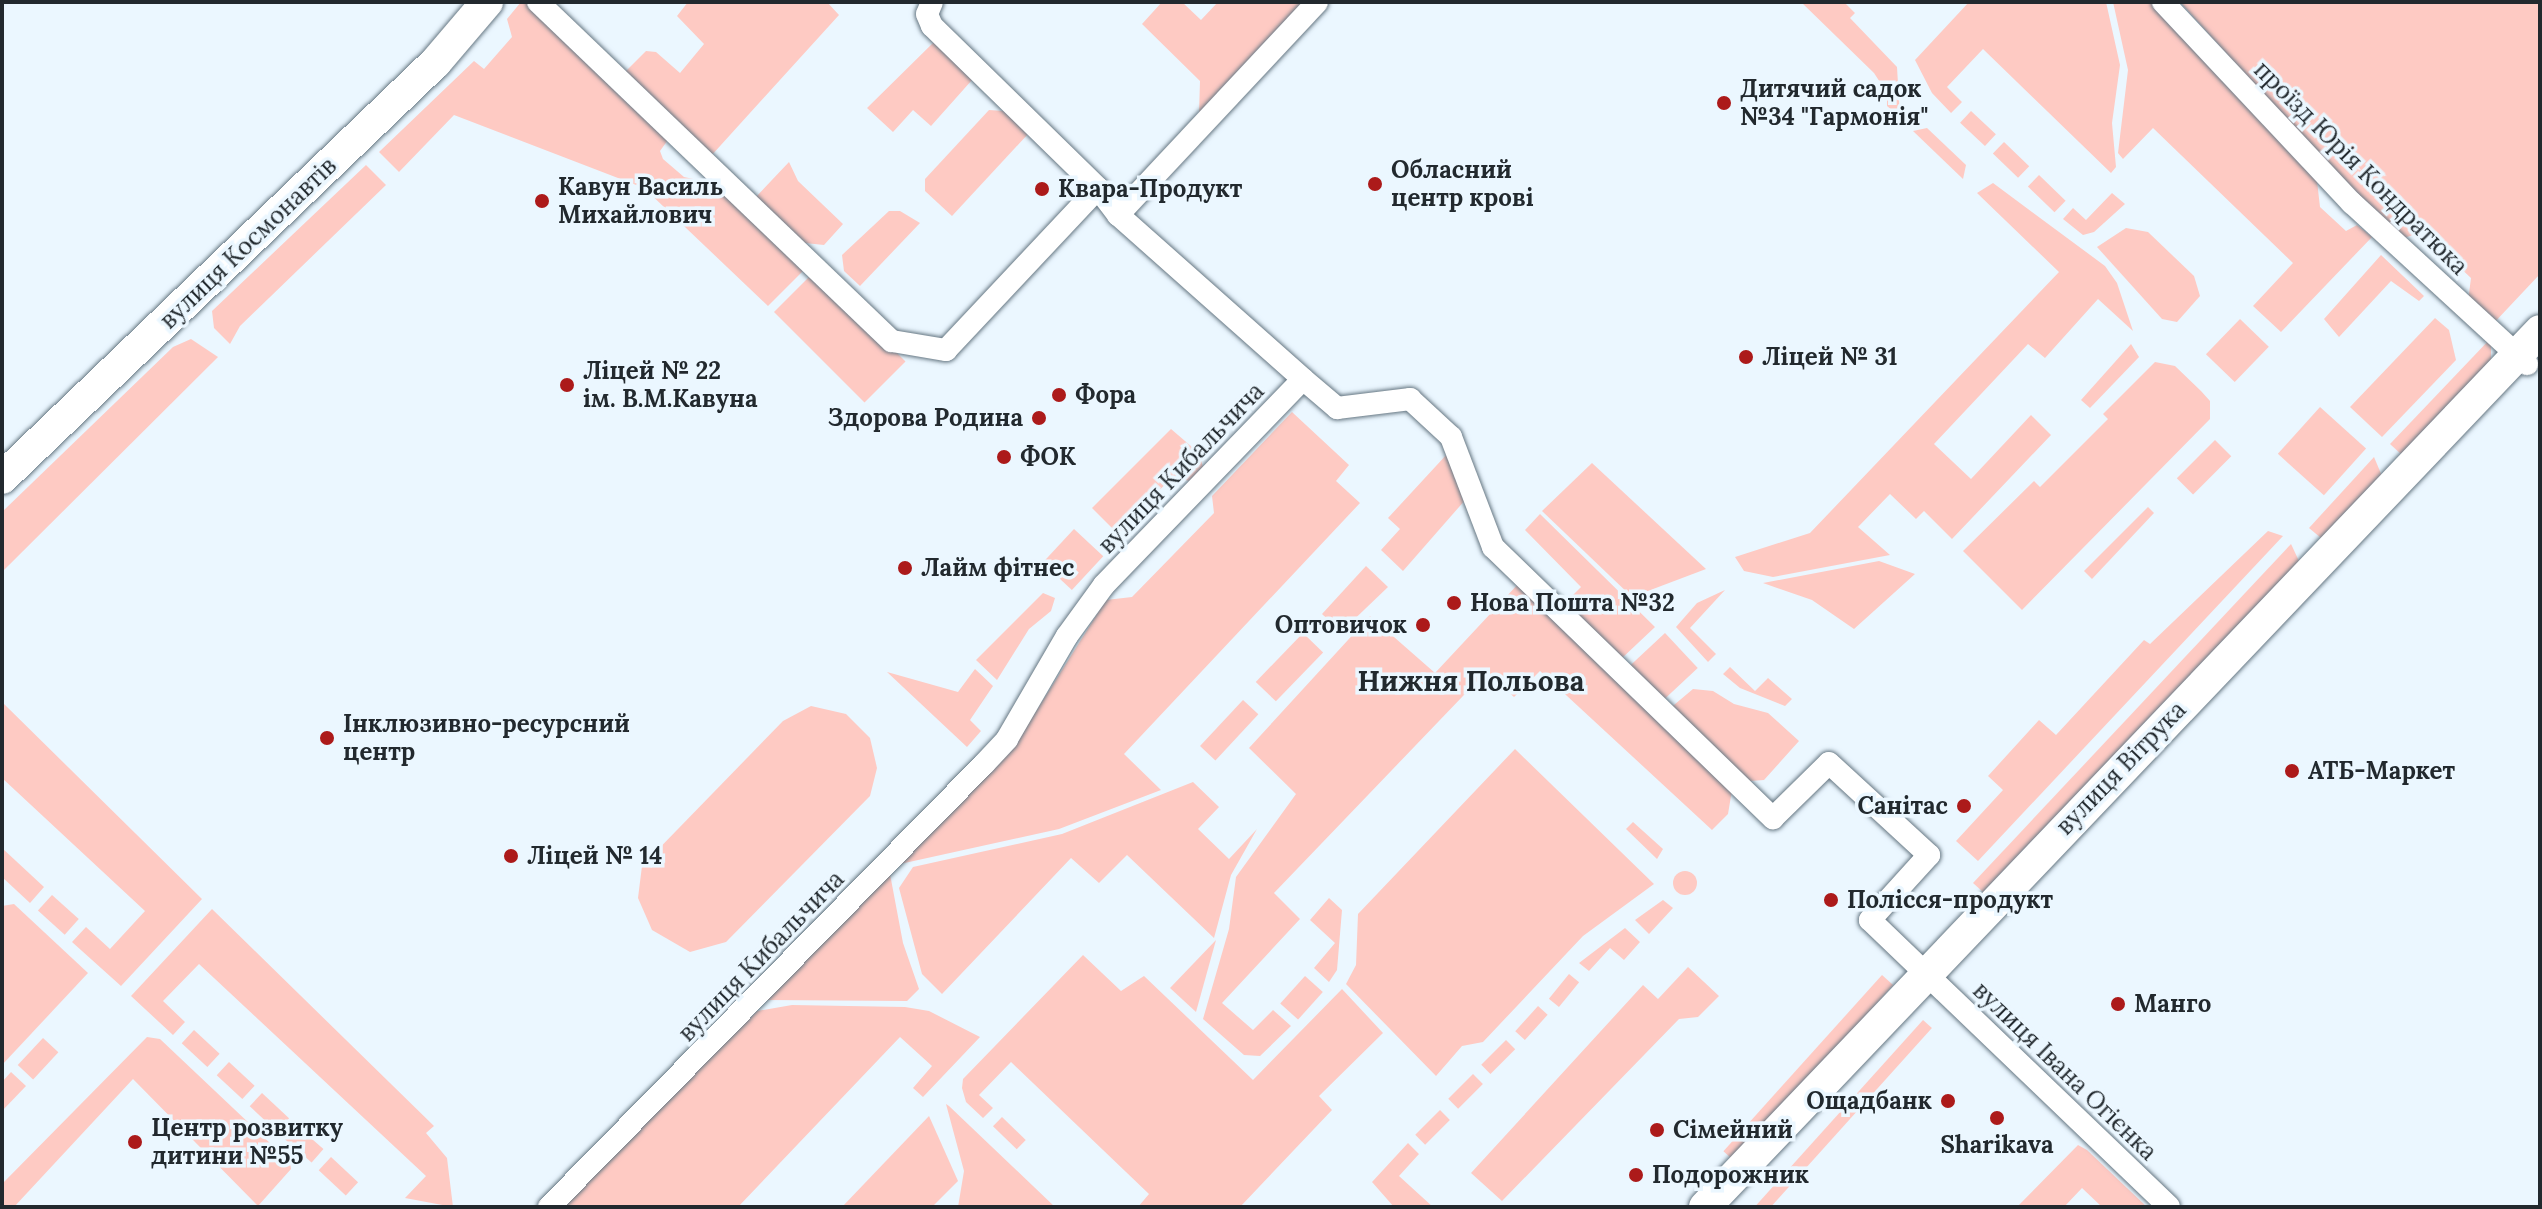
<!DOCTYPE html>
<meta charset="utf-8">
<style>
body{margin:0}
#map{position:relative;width:2542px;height:1209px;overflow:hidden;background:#ebf7ff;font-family:Lora,serif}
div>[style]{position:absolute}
.green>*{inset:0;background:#fecac3;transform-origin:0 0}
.round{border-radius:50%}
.roads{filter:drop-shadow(0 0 2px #667783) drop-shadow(0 0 2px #667783)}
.street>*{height:22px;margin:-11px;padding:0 11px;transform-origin:11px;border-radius:11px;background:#fff}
.secondary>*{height:32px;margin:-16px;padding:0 16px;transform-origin:16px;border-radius:16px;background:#fff}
.dots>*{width:22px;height:22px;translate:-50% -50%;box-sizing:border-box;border:4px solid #ebf7ff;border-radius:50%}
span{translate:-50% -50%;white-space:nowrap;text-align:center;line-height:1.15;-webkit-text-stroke:7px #ebf7ff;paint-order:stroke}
.poi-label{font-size:24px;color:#22292e;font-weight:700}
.left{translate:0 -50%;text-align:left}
.right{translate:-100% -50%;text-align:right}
.street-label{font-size:24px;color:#22292e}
.quarter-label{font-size:28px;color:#22292e;font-weight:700}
.frame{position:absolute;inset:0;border:4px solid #22292e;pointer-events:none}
</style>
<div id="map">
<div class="green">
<i style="clip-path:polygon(521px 2px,529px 2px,670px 137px,660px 151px,663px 159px,684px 177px,721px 185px,809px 265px,768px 306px,644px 188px,454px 115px,399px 172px,379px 152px,474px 61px,484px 69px,512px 37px,507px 19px)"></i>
<i style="clip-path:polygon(688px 2px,827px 2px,839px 15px,711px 156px,623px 74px,646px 51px,656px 52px,680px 73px,704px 44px,677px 16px)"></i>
<i style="clip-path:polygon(1162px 2px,1182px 2px,1201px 20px,1218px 2px,1303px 2px,1199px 113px,1200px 81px,1142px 24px)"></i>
<i style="clip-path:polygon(1801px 2px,1844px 2px,1855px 13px,1850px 18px,1897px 67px,1900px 117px,1887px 106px,1887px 93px,1874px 73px)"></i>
<i style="clip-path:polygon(1969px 2px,2106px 2px,2120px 65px,2112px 123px,2116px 167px,2111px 173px,1983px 49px,1947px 87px,1962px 102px,1951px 113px,1932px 93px,1915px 60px)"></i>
<i style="clip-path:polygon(2113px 2px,2151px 2px,2317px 181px,2320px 207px,2346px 231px,2357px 225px,2372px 237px,2281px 332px,2253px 306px,2293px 263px,2153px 128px,2123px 159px,2118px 153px,2128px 70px)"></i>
<i style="clip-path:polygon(2180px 2px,2540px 2px,2540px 274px,2492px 325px,2468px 301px,2471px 278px,2422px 232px,2401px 239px,2364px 206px)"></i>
<i style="clip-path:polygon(935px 41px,972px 80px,931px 126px,913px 110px,893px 132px,867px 108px)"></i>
<i style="clip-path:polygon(989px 110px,1003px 111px,1029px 133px,952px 216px,925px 191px,925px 179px)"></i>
<i style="left:1971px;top:111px;width:34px;height:16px;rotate:43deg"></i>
<i style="clip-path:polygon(1927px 128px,1966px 165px,1963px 179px,1913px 131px)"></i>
<i style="left:2004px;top:142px;width:35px;height:16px;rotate:44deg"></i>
<i style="clip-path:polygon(789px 162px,798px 181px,843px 224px,824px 245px,805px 243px,755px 198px)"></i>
<i style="clip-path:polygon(366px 165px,386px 185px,240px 326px,230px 344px,214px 328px,212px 311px)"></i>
<i style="left:2039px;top:175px;width:37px;height:16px;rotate:44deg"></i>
<i style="clip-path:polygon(1993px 183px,2105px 266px,2117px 283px,2133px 331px,2098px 299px,2045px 358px,2028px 344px,1934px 444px,1971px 479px,2031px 415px,2051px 435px,1952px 539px,1924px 511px,1916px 519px,1890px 494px,1858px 527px,1890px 555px,1773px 577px,1744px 571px,1735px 557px,1810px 533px,2059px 272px,1977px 193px)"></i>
<i style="clip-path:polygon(2112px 193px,2125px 204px,2094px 232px,2083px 235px,2063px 219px,2073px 208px,2086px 220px)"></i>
<i style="clip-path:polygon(889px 211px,900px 211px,920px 223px,860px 286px,844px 271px,842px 255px)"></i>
<i style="clip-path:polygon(2126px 228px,2148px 232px,2194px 276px,2200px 296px,2177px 322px,2162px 319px,2097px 247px)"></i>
<i style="clip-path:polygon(2381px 255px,2424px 296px,2419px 301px,2391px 281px,2339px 337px,2324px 319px)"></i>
<i style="left:815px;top:271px;width:128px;height:58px;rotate:45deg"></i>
<i style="clip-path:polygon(2435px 318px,2449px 330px,2456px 360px,2382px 437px,2350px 407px)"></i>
<i style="left:2240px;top:319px;width:40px;height:49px;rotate:44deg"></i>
<i style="clip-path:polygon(2491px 338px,2491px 360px,2402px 455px,2390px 444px)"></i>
<i style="clip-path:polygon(191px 339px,218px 357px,2px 572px,2px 512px,173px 347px)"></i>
<i style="clip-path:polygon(2131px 344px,2139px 357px,2090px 408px,2081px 400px)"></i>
<i style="clip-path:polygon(2155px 362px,2175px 366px,2201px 391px,2210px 401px,2210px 419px,2022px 610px,1963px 551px,2034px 481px,2040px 487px,2108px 419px,2103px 414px)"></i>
<i style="left:2320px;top:407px;width:62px;height:63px;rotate:42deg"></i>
<i style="clip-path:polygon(1292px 412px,1349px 465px,1336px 481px,1360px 503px,1124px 754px,1161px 790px,1059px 829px,900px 864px,1018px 740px,1106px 600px,1132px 597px,1214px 513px,1212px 496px)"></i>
<i style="clip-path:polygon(1171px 429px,1199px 453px,1203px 467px,1189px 481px,1173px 476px,1118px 534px,1092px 508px)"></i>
<i style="left:2215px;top:440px;width:23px;height:54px;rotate:45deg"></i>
<i style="clip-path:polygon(1448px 453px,1466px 499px,1403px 571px,1381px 550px,1400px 529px,1388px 518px)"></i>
<i style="clip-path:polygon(2374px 457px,2382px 476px,2321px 538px,2309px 528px)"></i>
<i style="clip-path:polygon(1592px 463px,1706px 569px,1632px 597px,1542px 511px)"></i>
<i style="clip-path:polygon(2148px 507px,2154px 513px,2092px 579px,2084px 571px)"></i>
<i style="clip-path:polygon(1540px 514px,1655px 627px,1620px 660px,1563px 605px,1581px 587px,1525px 530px)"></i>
<i style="left:1074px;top:529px;width:40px;height:46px;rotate:43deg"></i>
<i style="clip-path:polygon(2268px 531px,2283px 536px,1978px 861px,1956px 841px,2003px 790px,1988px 776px,2039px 720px,2056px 735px,2144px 640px,2150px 644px)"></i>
<i style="clip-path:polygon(2291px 544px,2299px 561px,1983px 892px,1973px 883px)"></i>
<i style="clip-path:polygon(1879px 561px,1915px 574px,1854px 629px,1812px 600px,1763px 583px)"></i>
<i style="clip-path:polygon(1366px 566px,1388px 587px,1341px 632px,1322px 614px)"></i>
<i style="clip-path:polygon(1519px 583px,1732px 790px,1728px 814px,1712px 830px,1540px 671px,1514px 697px,1486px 672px,1274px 893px,1300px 919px,1222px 1003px,1253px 1030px,1273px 1010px,1291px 1026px,1260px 1056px,1244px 1055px,1203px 1019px,1229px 929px,1236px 877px,1296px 794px,1249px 748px,1370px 616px,1435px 673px)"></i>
<i style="clip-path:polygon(1725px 590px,1690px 628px,1716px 654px,1708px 662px,1676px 627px,1697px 603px)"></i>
<i style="clip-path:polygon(1043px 593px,1055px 598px,1051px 611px,1029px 629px,997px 680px,976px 660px)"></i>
<i style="left:1303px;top:633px;width:28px;height:68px;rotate:44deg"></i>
<i style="left:1665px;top:633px;width:48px;height:52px;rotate:47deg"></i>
<i style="clip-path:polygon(1730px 667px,1755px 691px,1768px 678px,1792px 699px,1785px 706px,1740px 688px,1723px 674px)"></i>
<i style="clip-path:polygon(975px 669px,993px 686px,970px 720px,981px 731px,967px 747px,887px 672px,958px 692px)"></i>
<i style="clip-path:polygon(1693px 689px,1713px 691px,1734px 704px,1768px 713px,1799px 741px,1764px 780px,1750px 781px,1668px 710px)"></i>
<i style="left:1243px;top:700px;width:21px;height:63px;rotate:43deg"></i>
<i style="clip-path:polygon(2px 702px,202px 899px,121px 986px,72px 942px,86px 927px,110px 949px,145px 911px,2px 778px)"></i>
<i style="clip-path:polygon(811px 706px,846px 714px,870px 738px,877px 768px,870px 796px,726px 942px,690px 952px,652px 930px,638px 898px,642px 866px,783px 721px)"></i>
<i style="clip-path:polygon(1515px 749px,1654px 884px,1583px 936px,1483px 1042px,1462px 1046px,1436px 1076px,1346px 984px,1356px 965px,1358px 914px)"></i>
<i style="clip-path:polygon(1193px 782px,1219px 807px,1198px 829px,1229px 859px,1257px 829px,1231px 875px,1214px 938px,1127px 855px,1099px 883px,1071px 858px,942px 994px,922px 974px,899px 888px,913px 867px,1062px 834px)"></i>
<i style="clip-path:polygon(1633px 822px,1663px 849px,1657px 859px,1626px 829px)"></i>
<i style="clip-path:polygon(2px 848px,44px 887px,30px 903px,2px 877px)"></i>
<i class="round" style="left:1673px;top:871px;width:24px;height:24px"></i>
<i style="clip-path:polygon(890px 874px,903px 943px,919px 989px,907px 1001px,767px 1000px)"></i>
<i style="left:52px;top:895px;width:36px;height:21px;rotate:42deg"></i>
<i style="clip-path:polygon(1329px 898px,1342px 910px,1337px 970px,1329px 982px,1314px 968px,1335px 943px,1310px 920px)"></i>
<i style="clip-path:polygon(1663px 900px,1673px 908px,1649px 934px,1635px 920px)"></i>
<i style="clip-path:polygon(14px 904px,88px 973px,2px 1065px,2px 906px)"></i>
<i style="clip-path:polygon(212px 909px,434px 1126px,426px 1133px,447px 1158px,453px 1207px,405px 1198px,426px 1176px,199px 964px,163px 1001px,185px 1022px,173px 1035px,131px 996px)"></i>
<i style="clip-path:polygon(1625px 928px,1640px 942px,1624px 960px,1610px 948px,1589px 971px,1579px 963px)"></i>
<i style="clip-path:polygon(1216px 940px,1196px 1012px,1170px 988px)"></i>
<i style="clip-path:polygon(1083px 955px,1121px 991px,1144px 976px,1253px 1080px,1342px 989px,1383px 1033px,1319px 1096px,1332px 1110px,1240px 1207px,1138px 1207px,1149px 1194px,1011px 1062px,979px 1095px,993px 1108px,983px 1118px,966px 1102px,962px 1088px,963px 1079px)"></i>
<i style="clip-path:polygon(1688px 967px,1719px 996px,1698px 1017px,1679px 1019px,1502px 1201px,1471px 1173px,1643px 985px,1658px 999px)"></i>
<i style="left:1569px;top:974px;width:13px;height:32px;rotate:39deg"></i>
<i style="left:1882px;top:975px;width:15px;height:237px;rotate:42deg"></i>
<i style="left:1305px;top:976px;width:24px;height:37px;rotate:42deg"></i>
<i style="clip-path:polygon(792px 1005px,905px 1007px,929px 1011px,980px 1037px,923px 1097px,913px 1088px,932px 1066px,900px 1037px,738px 1207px,561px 1207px,757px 1011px)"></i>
<i style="left:1538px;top:1006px;width:13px;height:34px;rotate:42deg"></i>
<i style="left:1923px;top:1020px;width:12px;height:257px;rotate:42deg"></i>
<i style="left:194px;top:1030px;width:35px;height:18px;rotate:43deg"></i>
<i style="clip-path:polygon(147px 1037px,160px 1039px,290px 1162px,291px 1169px,258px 1206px,133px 1079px,14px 1207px,2px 1207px,2px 1184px)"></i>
<i style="left:43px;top:1038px;width:21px;height:37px;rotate:43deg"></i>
<i style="left:1506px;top:1040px;width:13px;height:35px;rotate:45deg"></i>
<i style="left:229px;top:1062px;width:35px;height:18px;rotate:43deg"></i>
<i style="clip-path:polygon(11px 1072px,26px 1086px,2px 1111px,2px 1082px)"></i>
<i style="left:1473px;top:1074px;width:14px;height:35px;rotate:45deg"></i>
<i style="left:262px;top:1093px;width:37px;height:18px;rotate:43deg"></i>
<i style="clip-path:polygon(946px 1104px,949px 1106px,1055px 1207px,958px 1207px,964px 1171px)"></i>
<i style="left:1440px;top:1110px;width:14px;height:35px;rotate:45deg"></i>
<i style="clip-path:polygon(929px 1116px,958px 1181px,932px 1207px,842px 1207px)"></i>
<i style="left:1002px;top:1117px;width:33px;height:13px;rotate:44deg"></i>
<i style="left:297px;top:1126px;width:35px;height:18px;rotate:41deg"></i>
<i style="clip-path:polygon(1408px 1143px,1419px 1154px,1399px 1176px,1433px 1207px,1394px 1207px,1372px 1182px)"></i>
<i style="clip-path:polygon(2078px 1145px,2087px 1150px,2147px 1207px,2102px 1207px,2082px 1188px,2064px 1207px,2017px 1207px)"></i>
<i style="left:331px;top:1157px;width:37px;height:18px;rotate:43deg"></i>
</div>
<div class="roads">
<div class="street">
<i style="left:538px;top:2px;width:490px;rotate:43.8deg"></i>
<i style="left:892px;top:341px;width:55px;rotate:9.5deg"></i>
<i style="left:946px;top:350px;width:222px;rotate:-46.8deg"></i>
<i style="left:2163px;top:2px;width:276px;rotate:46.8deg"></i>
<i style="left:2352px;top:203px;width:238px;rotate:42.6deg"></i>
<i style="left:1118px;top:215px;width:291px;rotate:-46.9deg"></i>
<i style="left:1303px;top:379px;width:45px;rotate:40.5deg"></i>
<i style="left:1337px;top:408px;width:74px;rotate:-7deg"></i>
<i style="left:1410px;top:399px;width:56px;rotate:42.8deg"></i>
<i style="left:1451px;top:437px;width:118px;rotate:69.1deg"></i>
<i style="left:1493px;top:547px;width:390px;rotate:44.1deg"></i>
<i style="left:1773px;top:818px;width:78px;rotate:-44.5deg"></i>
<i style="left:1829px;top:763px;width:136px;rotate:42.6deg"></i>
<i style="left:1929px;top:855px;width:88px;rotate:132.2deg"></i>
<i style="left:1870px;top:920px;width:414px;rotate:43.8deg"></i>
<i style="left:549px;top:1207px;width:621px;rotate:-45.52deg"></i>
<i style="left:984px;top:764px;width:34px;rotate:-47deg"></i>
<i style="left:1007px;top:739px;width:119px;rotate:-59.8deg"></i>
<i style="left:1067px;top:636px;width:63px;rotate:-54deg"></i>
<i style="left:1104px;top:585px;width:286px;rotate:-46deg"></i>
<i style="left:1303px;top:379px;width:247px;rotate:-138.4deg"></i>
<i style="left:1118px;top:215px;width:34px;rotate:-127deg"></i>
<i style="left:1098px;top:188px;width:232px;rotate:-135.7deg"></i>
<i style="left:932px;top:26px;width:13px;rotate:-113deg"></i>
<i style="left:927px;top:14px;width:13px;rotate:-67deg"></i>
</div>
<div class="secondary">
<i style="left:2px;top:478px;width:601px;rotate:-43.79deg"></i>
<i style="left:436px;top:62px;width:79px;rotate:-49.6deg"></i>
<i style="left:1705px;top:1207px;width:1210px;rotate:-46.37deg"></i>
</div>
</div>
<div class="dots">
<i style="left:1724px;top:103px;background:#ac1a1a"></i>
<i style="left:1375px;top:184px;background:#ac1a1a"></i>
<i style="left:1042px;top:189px;background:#ac1a1a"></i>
<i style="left:542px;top:201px;background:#ac1a1a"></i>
<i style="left:1746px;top:357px;background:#ac1a1a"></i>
<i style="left:567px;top:385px;background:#ac1a1a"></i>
<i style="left:1059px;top:395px;background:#ac1a1a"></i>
<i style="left:1039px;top:418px;background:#ac1a1a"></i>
<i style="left:1004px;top:457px;background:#ac1a1a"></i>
<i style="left:905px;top:568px;background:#ac1a1a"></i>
<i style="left:1454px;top:603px;background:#ac1a1a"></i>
<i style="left:1423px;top:625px;background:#ac1a1a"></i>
<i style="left:327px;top:738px;background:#ac1a1a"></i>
<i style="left:2292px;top:771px;background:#ac1a1a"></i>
<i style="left:1964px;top:806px;background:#ac1a1a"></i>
<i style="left:511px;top:856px;background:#ac1a1a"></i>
<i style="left:1831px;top:900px;background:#ac1a1a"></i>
<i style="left:2118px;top:1004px;background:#ac1a1a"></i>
<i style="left:1948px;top:1101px;background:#ac1a1a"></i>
<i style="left:1997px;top:1118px;background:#ac1a1a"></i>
<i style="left:1657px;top:1130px;background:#ac1a1a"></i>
<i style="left:135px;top:1142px;background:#ac1a1a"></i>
<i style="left:1636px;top:1175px;background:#ac1a1a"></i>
</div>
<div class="poi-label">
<span class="left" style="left:1740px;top:103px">Дитячий садок<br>№34 "Гармонія"</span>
<span class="left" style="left:1391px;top:184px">Обласний<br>центр крові</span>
<span class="left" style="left:558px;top:201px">Кавун Василь<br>Михайлович</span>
<span class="left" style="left:1058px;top:189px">Квара-Продукт</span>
<span class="left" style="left:1762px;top:357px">Ліцей № 31</span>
<span class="left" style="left:583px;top:385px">Ліцей № 22<br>ім. В.М.Кавуна</span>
<span class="left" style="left:1075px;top:395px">Фора</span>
<span class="right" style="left:1023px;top:418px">Здорова Родина</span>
<span class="left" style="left:1020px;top:457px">ФОК</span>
<span class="left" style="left:921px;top:568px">Лайм фітнес</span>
<span class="left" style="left:1470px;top:603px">Нова Пошта №32</span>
<span class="right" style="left:1407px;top:625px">Оптовичок</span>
<span class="left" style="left:343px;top:738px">Інклюзивно-ресурсний<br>центр</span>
<span class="left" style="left:2308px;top:771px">АТБ-Маркет</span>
<span class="right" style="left:1948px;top:806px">Санітас</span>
<span class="left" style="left:527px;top:856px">Ліцей № 14</span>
<span class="left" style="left:1847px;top:900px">Полісся-продукт</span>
<span class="left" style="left:2134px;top:1004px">Манго</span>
<span class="right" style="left:1932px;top:1101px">Ощадбанк</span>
<span class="left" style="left:151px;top:1142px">Центр розвитку<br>дитини №55</span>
<span class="left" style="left:1673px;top:1130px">Сімейний</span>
<span style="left:1997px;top:1145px">Sharikava</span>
<span class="left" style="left:1652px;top:1175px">Подорожник</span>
</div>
<div class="street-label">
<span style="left:2361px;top:168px;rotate:45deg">проїзд Юрія Кондратюка</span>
<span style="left:248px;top:243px;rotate:-44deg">вулиця Космонавтів</span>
<span style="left:1181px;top:468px;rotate:-46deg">вулиця Кибальчича</span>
<span style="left:2121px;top:768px;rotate:-46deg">вулиця Вітрука</span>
<span style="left:761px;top:956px;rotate:-46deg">вулиця Кибальчича</span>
<span style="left:2065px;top:1071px;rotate:44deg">вулиця Івана Огієнка</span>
</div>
<div class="quarter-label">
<span style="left:1471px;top:681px">Нижня Польова</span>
</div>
<div class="frame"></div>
</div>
